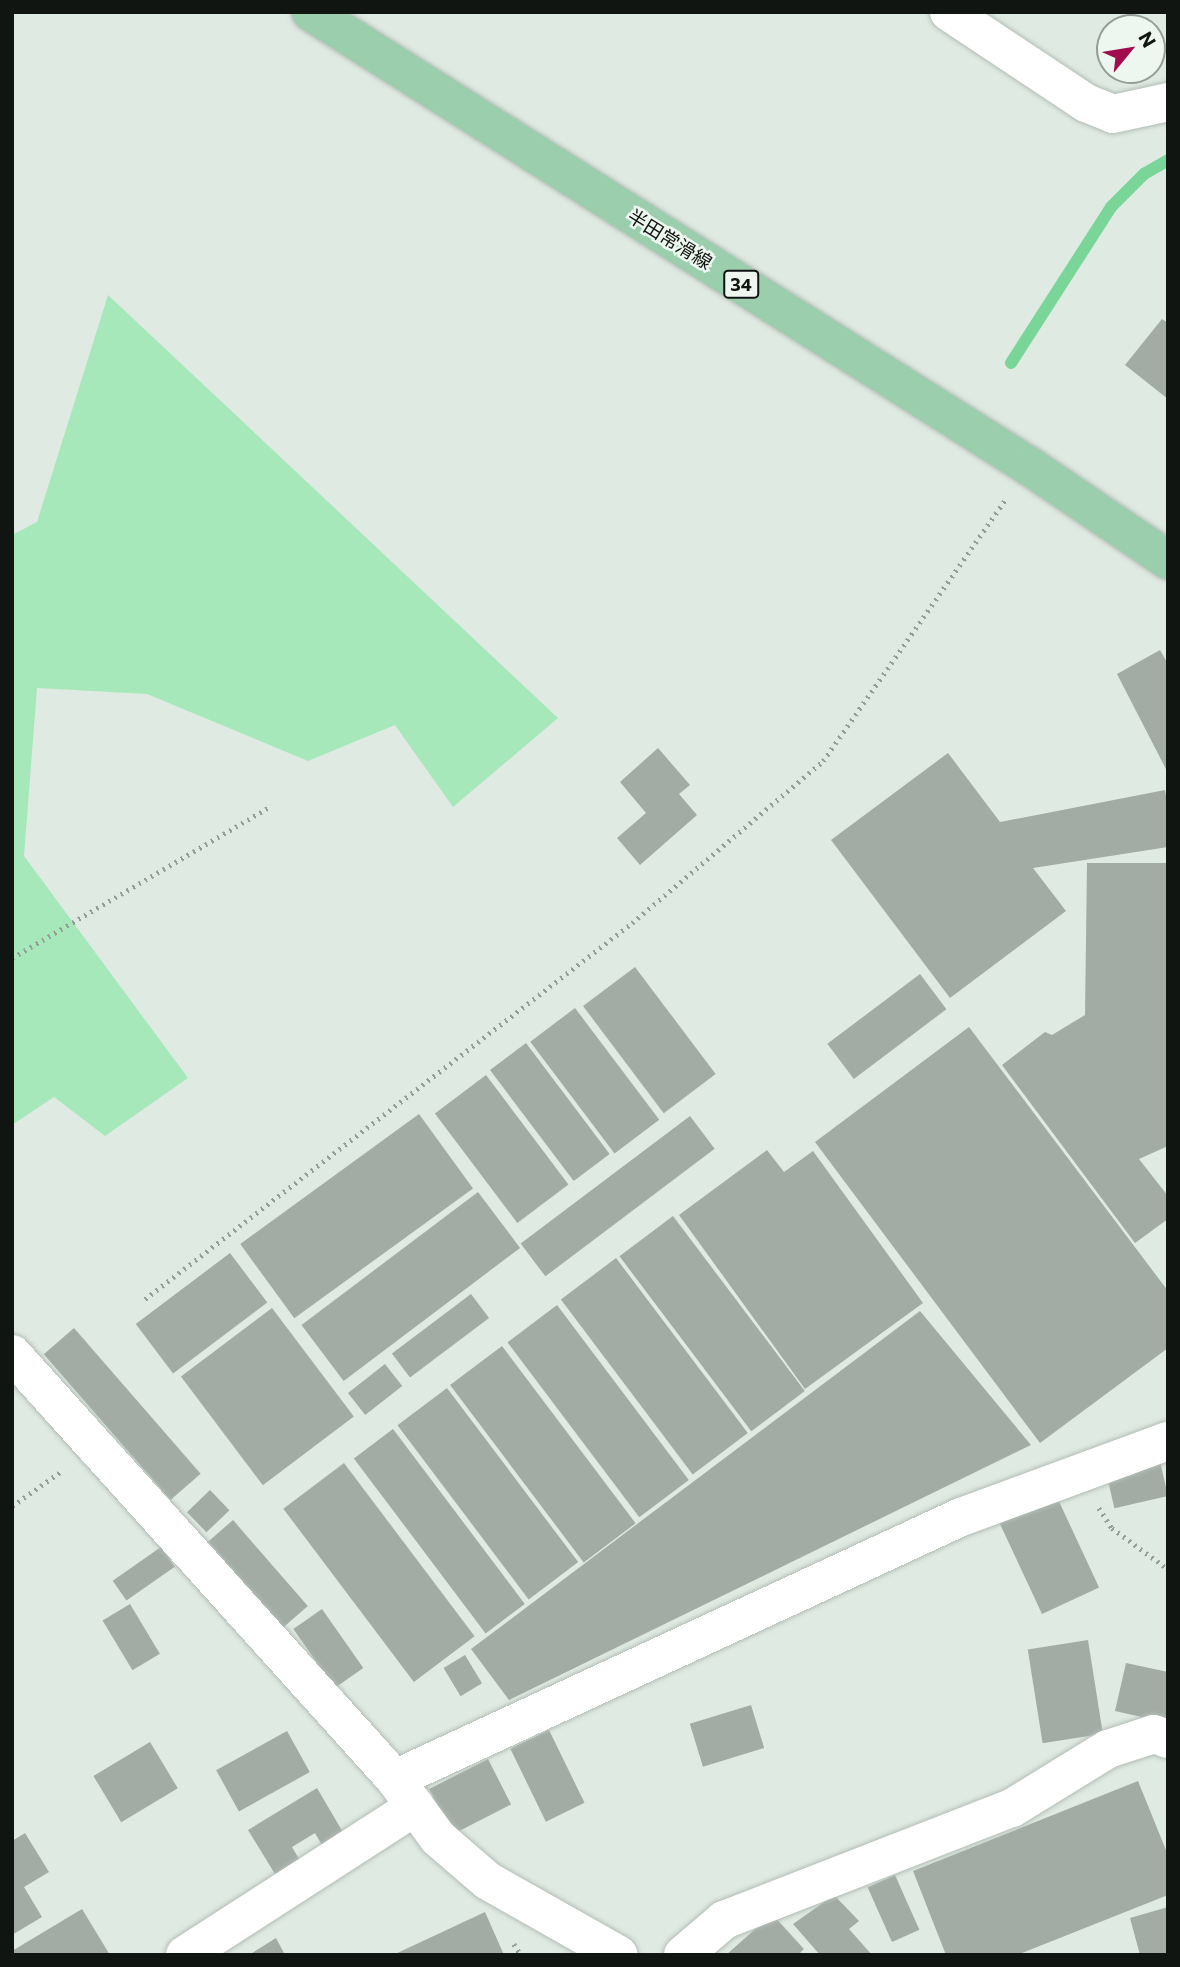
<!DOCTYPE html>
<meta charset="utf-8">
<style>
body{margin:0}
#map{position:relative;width:1180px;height:1967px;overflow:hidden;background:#dfeae2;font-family:Commissioner,"Noto Sans JP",sans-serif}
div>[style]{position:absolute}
.green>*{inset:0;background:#a7e8ba}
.stream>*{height:12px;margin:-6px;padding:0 6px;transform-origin:6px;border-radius:6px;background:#79d598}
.building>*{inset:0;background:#a2aca5;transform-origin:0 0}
.path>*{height:4.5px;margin-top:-2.25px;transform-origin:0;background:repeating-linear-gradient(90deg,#959d97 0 2px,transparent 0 7px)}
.roads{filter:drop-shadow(0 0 2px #b2bcb5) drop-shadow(0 0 2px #b2bcb5)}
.minor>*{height:38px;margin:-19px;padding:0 19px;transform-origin:19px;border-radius:19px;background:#fff}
.major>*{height:38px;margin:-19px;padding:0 19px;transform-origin:19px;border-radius:19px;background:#9bcead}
span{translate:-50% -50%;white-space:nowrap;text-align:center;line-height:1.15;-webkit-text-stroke:5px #edf7ef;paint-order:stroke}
.shield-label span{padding:2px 5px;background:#edf7ef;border:2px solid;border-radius:5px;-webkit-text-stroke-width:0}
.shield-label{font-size:18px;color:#111512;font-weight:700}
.street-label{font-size:19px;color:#111512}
.frame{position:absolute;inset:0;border:14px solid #111512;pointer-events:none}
.north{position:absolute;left:1096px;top:14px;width:70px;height:70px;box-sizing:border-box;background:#edf7ef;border:2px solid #959d97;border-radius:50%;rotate:60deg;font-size:19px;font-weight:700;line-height:28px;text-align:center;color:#111512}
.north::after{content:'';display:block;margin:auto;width:24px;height:32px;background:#a20c4e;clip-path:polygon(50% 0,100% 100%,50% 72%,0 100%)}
</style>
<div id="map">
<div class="green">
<i style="clip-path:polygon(108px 295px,558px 718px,453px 807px,395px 725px,308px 761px,147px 694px,37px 688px,24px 856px,188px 1078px,105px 1136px,54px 1097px,12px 1125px,12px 535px,37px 522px)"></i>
</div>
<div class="stream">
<i style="left:1011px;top:363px;width:185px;rotate:-57.3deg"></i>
<i style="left:1111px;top:207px;width:47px;rotate:-45deg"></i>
<i style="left:1144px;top:174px;width:28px;rotate:-30deg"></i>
</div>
<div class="building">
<i style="clip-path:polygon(1162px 319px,1168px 323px,1168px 399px,1125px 365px)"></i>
<i style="clip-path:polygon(1160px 650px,1168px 664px,1168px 773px,1117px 674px)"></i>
<i style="clip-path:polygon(658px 748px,690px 785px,679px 794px,697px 815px,640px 865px,617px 838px,646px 813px,620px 782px)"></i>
<i style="clip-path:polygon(948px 753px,1000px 822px,1165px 790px,1168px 806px,1168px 847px,1033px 868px,1066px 911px,950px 998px,831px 840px)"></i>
<i style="clip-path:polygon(1087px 863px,1168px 863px,1168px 1146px,1139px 1159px,1168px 1196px,1168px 1219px,1135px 1243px,1002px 1065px,1045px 1032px,1052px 1035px,1085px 1015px)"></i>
<i style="left:635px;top:967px;width:134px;height:65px;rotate:53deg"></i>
<i style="left:920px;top:974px;width:44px;height:116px;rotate:53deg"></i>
<i style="left:575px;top:1008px;width:140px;height:56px;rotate:53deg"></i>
<i style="clip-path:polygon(969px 1027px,1168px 1291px,1168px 1348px,1040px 1443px,815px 1142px)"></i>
<i style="left:526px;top:1043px;width:139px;height:45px;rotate:53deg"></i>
<i style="left:486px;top:1075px;width:137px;height:64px;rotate:53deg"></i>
<i style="left:419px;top:1114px;width:92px;height:221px;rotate:54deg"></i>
<i style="left:690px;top:1116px;width:41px;height:212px;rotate:53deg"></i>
<i style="clip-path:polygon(767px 1150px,784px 1172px,813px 1151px,923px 1303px,805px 1389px,679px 1215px)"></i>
<i style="left:478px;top:1192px;width:70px;height:221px;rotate:53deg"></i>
<i style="left:673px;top:1216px;width:219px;height:67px;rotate:53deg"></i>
<i style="left:230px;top:1253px;width:62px;height:118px;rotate:53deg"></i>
<i style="left:616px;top:1258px;width:219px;height:69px;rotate:53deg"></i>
<i style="left:471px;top:1294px;width:30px;height:99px;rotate:53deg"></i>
<i style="left:557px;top:1305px;width:219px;height:62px;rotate:53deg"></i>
<i style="left:272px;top:1308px;width:136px;height:114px;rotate:53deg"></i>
<i style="clip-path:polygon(920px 1311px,1031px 1445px,509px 1700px,471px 1649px)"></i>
<i style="left:74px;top:1328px;width:193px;height:40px;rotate:49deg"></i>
<i style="left:502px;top:1346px;width:222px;height:65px;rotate:53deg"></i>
<i style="left:385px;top:1364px;width:28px;height:47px;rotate:52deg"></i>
<i style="left:447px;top:1388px;width:218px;height:62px;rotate:53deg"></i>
<i style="left:393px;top:1429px;width:219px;height:49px;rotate:53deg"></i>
<i style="left:1159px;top:1457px;width:40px;height:55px;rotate:77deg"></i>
<i style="left:344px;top:1463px;width:217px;height:76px;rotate:53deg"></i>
<i style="left:210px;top:1490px;width:28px;height:32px;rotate:46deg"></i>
<i style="left:1056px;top:1495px;width:102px;height:63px;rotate:65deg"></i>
<i style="left:233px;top:1520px;width:114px;height:33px;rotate:49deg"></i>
<i style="left:161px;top:1547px;width:24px;height:59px;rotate:55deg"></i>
<i style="left:130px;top:1604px;width:58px;height:32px;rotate:59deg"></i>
<i style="left:322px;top:1609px;width:72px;height:35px;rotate:55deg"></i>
<i style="left:1088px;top:1640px;width:95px;height:61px;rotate:81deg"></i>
<i style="left:465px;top:1655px;width:33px;height:25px;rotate:59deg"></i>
<i style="clip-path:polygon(1126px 1663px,1168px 1672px,1168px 1723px,1115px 1711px)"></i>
<i style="left:751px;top:1705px;width:45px;height:64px;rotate:73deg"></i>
<i style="left:549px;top:1730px;width:81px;height:43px;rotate:64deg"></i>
<i style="left:287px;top:1731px;width:47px;height:81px;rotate:61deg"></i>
<i style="left:150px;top:1742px;width:54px;height:66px;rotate:59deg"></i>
<i style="left:488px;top:1759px;width:51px;height:66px;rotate:63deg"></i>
<i style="clip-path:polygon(1138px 1781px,1168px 1855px,1168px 1895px,1017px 1955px,946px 1955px,913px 1871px)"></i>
<i style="clip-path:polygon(317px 1788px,344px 1834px,323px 1847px,315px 1833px,292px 1847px,299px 1859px,275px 1874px,248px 1830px)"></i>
<i style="clip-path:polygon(25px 1833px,49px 1872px,24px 1887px,42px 1917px,12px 1935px,12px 1841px)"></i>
<i style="left:895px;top:1875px;width:60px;height:30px;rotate:66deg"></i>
<i style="clip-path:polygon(834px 1895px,859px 1921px,849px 1929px,872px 1955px,820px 1955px,793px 1924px)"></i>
<i style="clip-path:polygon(1168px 1907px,1168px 1955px,1140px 1955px,1130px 1918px)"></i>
<i style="clip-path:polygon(82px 1909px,110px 1955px,12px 1955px,12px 1951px)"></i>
<i style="clip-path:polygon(485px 1912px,504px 1955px,393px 1955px)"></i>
<i style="clip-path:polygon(772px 1914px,804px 1949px,798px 1955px,726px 1955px)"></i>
<i style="clip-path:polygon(276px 1938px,285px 1955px,249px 1955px)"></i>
</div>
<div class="path">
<i style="left:12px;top:958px;width:298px;rotate:-30.4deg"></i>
<i style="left:145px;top:1299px;width:615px;rotate:-37.67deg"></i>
<i style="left:632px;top:923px;width:250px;rotate:-40.3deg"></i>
<i style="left:823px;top:761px;width:320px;rotate:-55.1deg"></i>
<i style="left:12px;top:1506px;width:62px;rotate:-35.2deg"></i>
<i style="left:1099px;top:1508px;width:24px;rotate:57deg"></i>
<i style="left:1112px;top:1528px;width:69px;rotate:36.2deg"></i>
<i style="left:514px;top:1944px;width:13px;rotate:58deg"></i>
</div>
<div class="roads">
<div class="minor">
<i style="left:949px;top:12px;width:164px;rotate:33.6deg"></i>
<i style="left:1086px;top:103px;width:29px;rotate:22deg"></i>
<i style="left:1113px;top:114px;width:56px;rotate:-12.3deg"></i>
<i style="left:12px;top:1354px;width:572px;rotate:47.98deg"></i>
<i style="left:395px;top:1779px;width:73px;rotate:53.9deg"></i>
<i style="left:438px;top:1838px;width:66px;rotate:40.7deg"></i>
<i style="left:488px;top:1881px;width:150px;rotate:29.5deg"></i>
<i style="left:395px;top:1779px;width:624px;rotate:-24.84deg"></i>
<i style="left:961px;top:1517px;width:221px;rotate:-20.2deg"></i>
<i style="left:185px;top:1955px;width:274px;rotate:-32.8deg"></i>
<i style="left:683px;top:1955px;width:54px;rotate:-40.5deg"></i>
<i style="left:724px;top:1920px;width:309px;rotate:-21.3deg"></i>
<i style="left:1012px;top:1808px;width:113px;rotate:-31.6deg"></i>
<i style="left:1108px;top:1749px;width:48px;rotate:-18.1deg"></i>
<i style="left:1154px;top:1734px;width:15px;rotate:20deg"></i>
</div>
<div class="major">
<i style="left:311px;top:12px;width:849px;rotate:32.31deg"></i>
<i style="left:1029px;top:466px;width:168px;rotate:34.1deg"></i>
</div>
</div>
<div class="shield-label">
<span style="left:741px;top:284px">34</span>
</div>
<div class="street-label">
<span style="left:670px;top:239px;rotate:32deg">半田常滑線</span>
</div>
<div class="frame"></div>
<div class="north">N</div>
</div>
